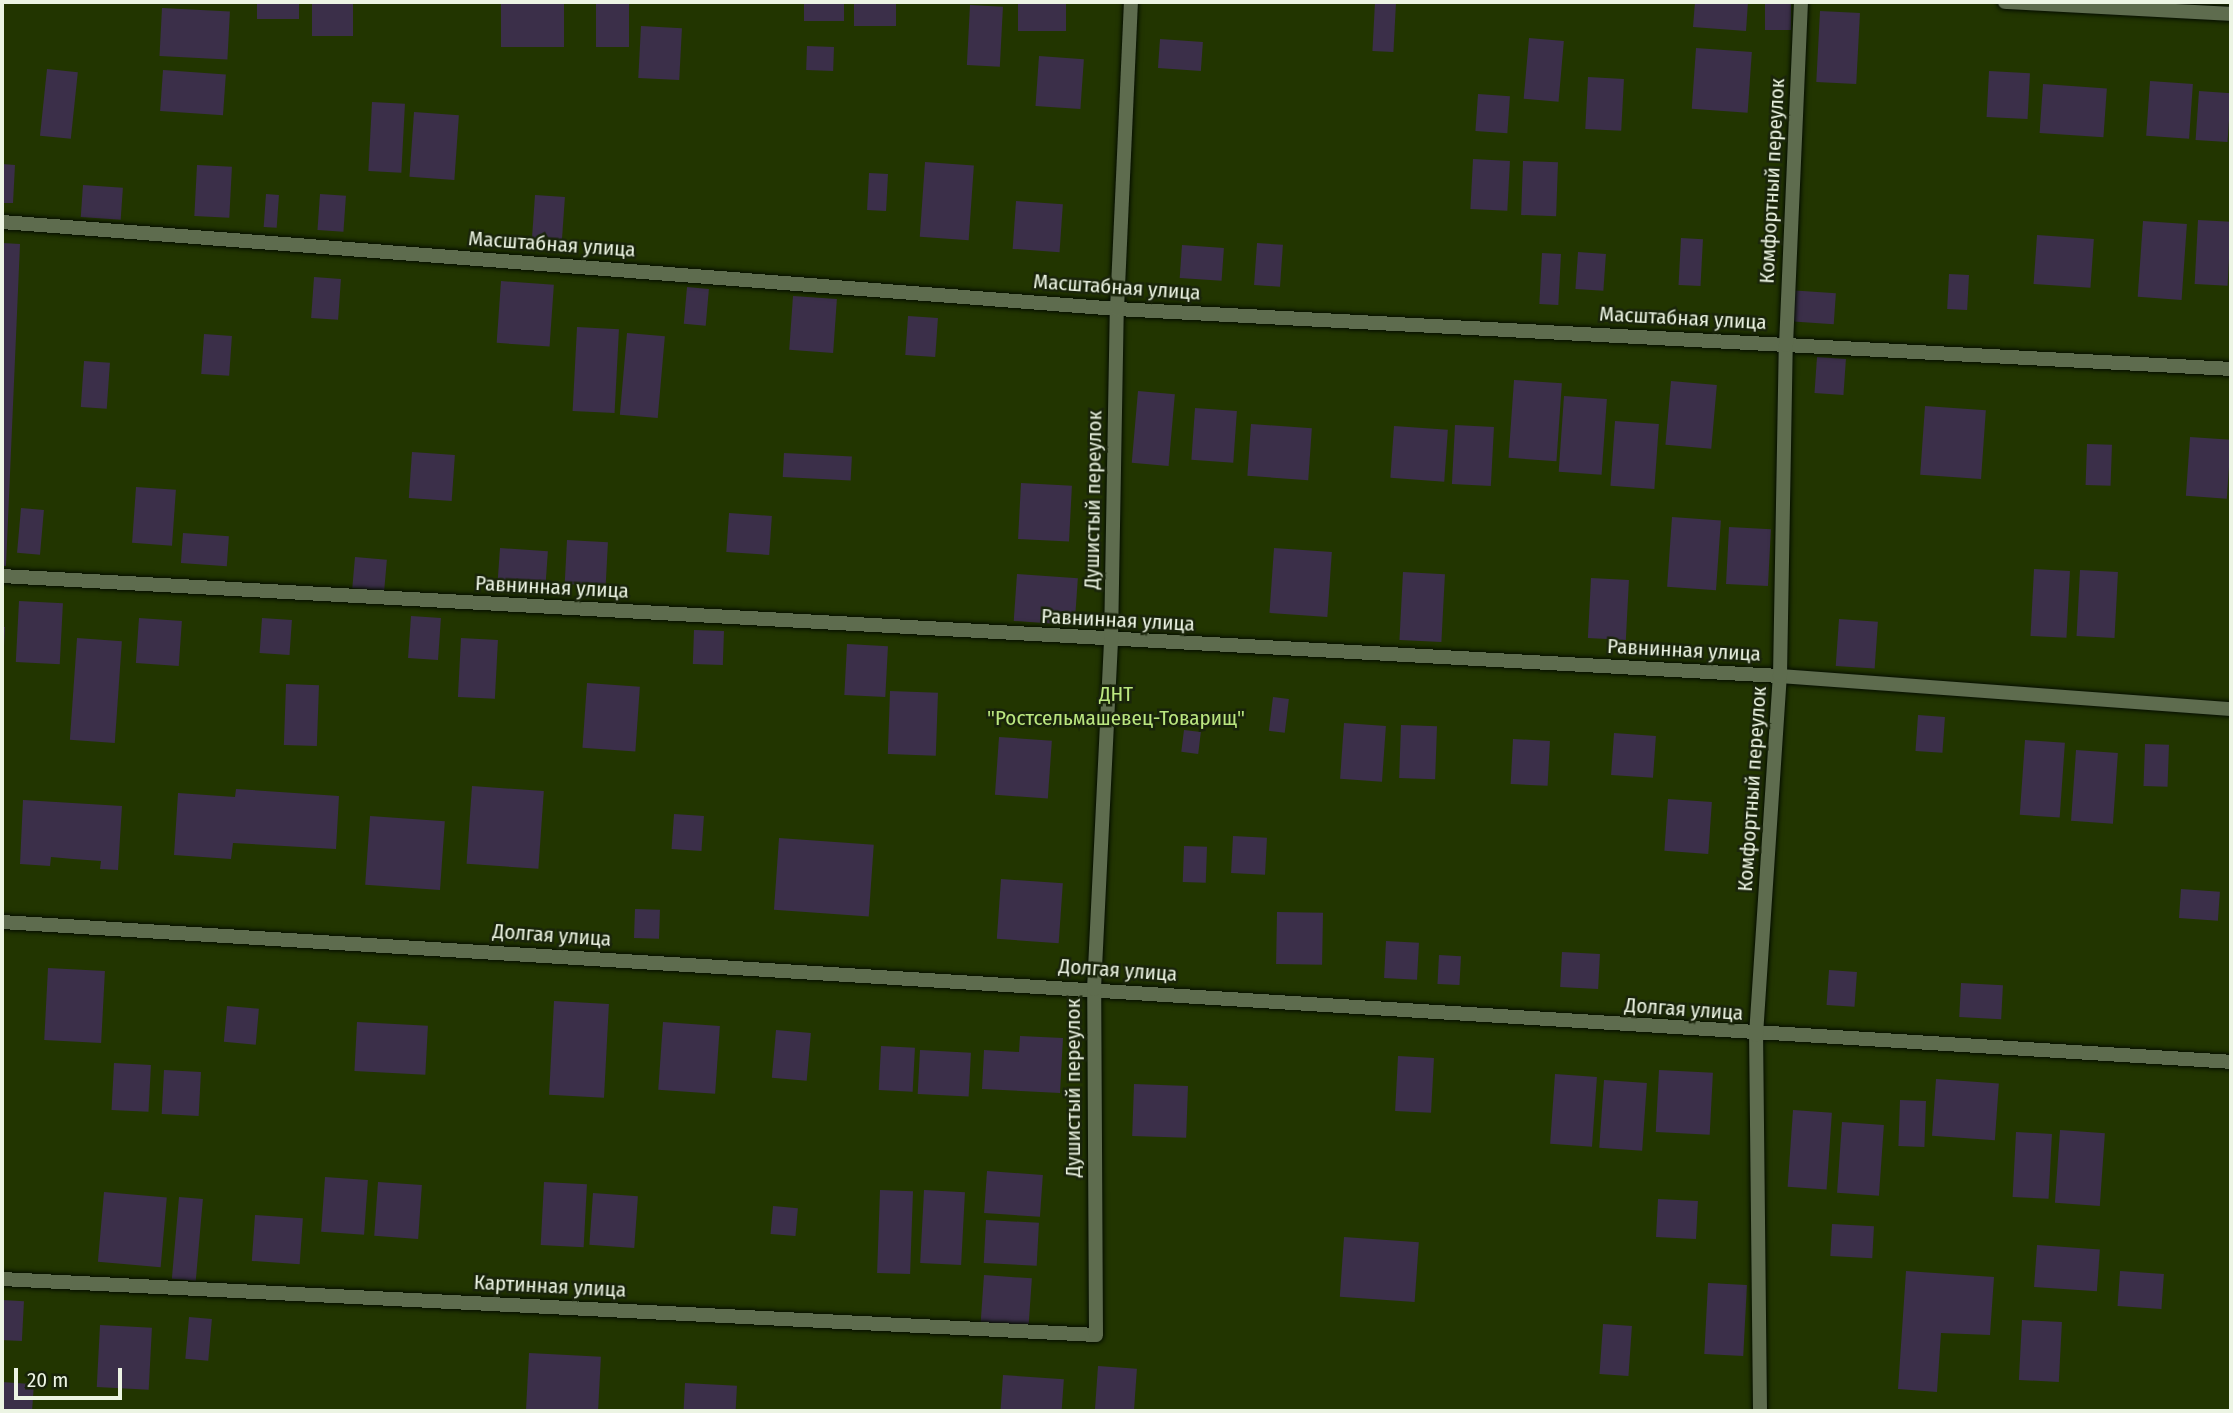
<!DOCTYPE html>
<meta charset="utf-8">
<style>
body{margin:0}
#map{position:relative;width:2233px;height:1413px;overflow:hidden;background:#19240a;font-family:"Fira Sans Condensed",sans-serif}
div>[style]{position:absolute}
.green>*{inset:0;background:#223500;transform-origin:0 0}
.building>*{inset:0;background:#3b2f49;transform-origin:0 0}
.roads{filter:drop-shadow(0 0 2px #050d00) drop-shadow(0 0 2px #050d00)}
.lane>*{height:14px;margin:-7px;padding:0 7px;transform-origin:7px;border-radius:7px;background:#5e6c4e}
span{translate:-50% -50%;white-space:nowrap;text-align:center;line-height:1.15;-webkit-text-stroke:5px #19240a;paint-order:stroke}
.street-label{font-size:21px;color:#ecf4e3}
.park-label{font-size:21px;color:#bbe780}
.frame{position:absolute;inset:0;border:4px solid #ecf4e3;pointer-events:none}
.scale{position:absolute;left:14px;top:1368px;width:108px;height:32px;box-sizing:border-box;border:4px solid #ecf4e3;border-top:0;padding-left:9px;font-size:21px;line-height:24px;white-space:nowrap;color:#ecf4e3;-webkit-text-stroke:5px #19240a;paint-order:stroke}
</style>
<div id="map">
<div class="green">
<i style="left:2px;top:2px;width:2229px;height:1409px"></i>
</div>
<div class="building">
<i style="left:257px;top:2px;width:42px;height:17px"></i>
<i style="left:312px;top:2px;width:41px;height:34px"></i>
<i style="left:501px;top:2px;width:63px;height:45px"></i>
<i style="left:596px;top:2px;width:33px;height:45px"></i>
<i style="left:804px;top:2px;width:40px;height:19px"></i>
<i style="left:854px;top:2px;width:42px;height:24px"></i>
<i style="left:1018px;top:2px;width:48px;height:29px"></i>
<i style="left:1375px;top:2px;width:21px;height:49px;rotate:3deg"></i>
<i style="clip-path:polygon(1695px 2px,1748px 2px,1746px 31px,1693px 27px)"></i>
<i style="left:1765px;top:2px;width:26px;height:28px"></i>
<i style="left:970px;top:5px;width:33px;height:60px;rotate:3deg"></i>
<i style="left:162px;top:8px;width:68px;height:48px;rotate:3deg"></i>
<i style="left:1820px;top:11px;width:40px;height:71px;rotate:3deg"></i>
<i style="left:641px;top:26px;width:41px;height:52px;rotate:3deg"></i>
<i style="left:1529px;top:38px;width:35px;height:61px;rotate:5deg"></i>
<i style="left:1160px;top:39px;width:43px;height:29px;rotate:4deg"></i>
<i style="left:807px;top:46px;width:27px;height:24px;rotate:2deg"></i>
<i style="left:1696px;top:48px;width:56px;height:61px;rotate:4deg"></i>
<i style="left:1039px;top:56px;width:45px;height:50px;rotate:4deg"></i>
<i style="left:47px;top:69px;width:31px;height:67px;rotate:6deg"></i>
<i style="left:163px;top:70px;width:63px;height:41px;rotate:4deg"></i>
<i style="left:1989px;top:71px;width:41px;height:46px;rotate:3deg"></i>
<i style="left:1588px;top:77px;width:36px;height:52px;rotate:3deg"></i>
<i style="left:2150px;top:81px;width:43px;height:55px;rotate:4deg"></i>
<i style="left:2043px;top:84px;width:64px;height:49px;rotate:4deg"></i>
<i style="left:2199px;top:91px;width:32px;height:49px;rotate:4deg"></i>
<i style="left:1478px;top:94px;width:32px;height:37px;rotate:4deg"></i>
<i style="left:372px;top:102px;width:33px;height:69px;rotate:3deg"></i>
<i style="left:414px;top:112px;width:45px;height:65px;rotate:4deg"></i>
<i style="left:1473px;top:159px;width:37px;height:50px;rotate:3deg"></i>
<i style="left:1523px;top:161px;width:35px;height:54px;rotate:2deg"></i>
<i style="left:925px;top:162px;width:49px;height:75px;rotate:4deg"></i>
<i style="clip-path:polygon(2px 164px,15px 165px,13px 203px,2px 203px)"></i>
<i style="left:197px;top:165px;width:35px;height:51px;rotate:3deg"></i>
<i style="left:869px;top:173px;width:19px;height:37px;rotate:3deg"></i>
<i style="left:83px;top:185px;width:40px;height:32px;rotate:4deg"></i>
<i style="left:266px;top:194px;width:13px;height:33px;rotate:4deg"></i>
<i style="left:320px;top:194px;width:26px;height:36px;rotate:4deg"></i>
<i style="left:535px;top:195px;width:30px;height:46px;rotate:4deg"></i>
<i style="left:1016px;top:201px;width:47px;height:48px;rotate:4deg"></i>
<i style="left:2198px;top:220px;width:33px;height:64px;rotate:3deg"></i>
<i style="left:2143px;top:221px;width:44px;height:76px;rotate:4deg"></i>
<i style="left:2037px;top:235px;width:57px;height:49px;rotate:4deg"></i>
<i style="left:1681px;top:238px;width:22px;height:47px;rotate:3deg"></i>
<i style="clip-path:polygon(2px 243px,20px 244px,6px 566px,2px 566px)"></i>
<i style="left:1257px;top:243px;width:26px;height:42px;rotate:4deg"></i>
<i style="left:1182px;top:245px;width:42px;height:33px;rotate:4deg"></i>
<i style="left:1578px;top:252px;width:28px;height:37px;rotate:4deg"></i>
<i style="left:1542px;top:253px;width:19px;height:51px;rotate:3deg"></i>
<i style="left:1949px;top:274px;width:20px;height:35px;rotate:3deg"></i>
<i style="left:314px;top:277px;width:27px;height:41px;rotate:4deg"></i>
<i style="left:501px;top:281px;width:53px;height:62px;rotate:4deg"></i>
<i style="left:687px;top:287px;width:22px;height:37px;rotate:5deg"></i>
<i style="left:1788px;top:290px;width:48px;height:31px;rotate:4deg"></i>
<i style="left:793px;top:296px;width:44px;height:54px;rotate:4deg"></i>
<i style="left:908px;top:316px;width:30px;height:39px;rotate:4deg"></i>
<i style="left:577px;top:327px;width:42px;height:84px;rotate:3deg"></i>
<i style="left:627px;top:333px;width:38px;height:82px;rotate:5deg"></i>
<i style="left:204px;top:334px;width:28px;height:40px;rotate:4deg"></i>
<i style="left:1817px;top:357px;width:29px;height:36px;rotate:4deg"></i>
<i style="left:84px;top:361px;width:26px;height:46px;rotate:4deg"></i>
<i style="left:1514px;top:380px;width:48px;height:78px;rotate:4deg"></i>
<i style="left:1671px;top:381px;width:46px;height:64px;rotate:5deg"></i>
<i style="left:1138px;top:391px;width:37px;height:72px;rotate:5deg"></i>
<i style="left:1564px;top:396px;width:43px;height:76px;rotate:4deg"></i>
<i style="left:1925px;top:406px;width:61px;height:69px;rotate:4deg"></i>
<i style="left:1195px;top:408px;width:42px;height:52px;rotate:4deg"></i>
<i style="left:1615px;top:421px;width:44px;height:65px;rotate:4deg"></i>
<i style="left:1251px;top:424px;width:61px;height:52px;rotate:4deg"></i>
<i style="left:1455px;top:425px;width:39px;height:59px;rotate:3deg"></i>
<i style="left:1394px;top:426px;width:54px;height:52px;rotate:4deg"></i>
<i style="left:2190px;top:437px;width:41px;height:59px;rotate:4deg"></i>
<i style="left:2087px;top:444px;width:25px;height:41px;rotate:2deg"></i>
<i style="left:412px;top:452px;width:43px;height:46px;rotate:4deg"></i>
<i style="left:784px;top:453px;width:68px;height:24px;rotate:3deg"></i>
<i style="left:1021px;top:483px;width:51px;height:56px;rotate:3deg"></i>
<i style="left:136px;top:487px;width:40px;height:56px;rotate:4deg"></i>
<i style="left:21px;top:508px;width:23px;height:45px;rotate:5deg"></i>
<i style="left:729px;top:513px;width:43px;height:39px;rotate:4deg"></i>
<i style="left:1672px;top:517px;width:49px;height:70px;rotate:4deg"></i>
<i style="left:1729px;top:527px;width:42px;height:57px;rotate:3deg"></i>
<i style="left:183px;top:533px;width:46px;height:30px;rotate:4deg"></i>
<i style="left:567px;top:540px;width:41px;height:44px;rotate:3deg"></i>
<i style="left:500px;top:548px;width:48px;height:33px;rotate:4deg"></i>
<i style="left:1274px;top:548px;width:58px;height:65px;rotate:4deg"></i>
<i style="left:355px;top:557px;width:32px;height:31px;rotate:5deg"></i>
<i style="left:2034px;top:569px;width:36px;height:67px;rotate:3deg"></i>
<i style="left:2080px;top:570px;width:38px;height:66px;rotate:3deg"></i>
<i style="left:1403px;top:572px;width:42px;height:68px;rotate:3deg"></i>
<i style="left:1017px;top:574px;width:61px;height:47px;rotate:4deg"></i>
<i style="left:1591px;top:578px;width:38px;height:60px;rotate:3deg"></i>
<i style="left:19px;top:601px;width:44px;height:61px;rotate:3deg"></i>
<i style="left:411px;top:616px;width:30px;height:42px;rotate:4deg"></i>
<i style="left:139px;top:618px;width:43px;height:45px;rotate:4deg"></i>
<i style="left:262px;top:618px;width:30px;height:35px;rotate:4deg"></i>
<i style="left:1839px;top:619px;width:39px;height:47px;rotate:4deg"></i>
<i style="clip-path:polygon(2px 627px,5px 627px,4px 646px,2px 646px)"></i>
<i style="left:694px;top:630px;width:30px;height:34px;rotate:2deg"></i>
<i style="left:77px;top:638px;width:45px;height:102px;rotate:4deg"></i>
<i style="left:461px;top:638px;width:37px;height:59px;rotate:3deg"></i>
<i style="left:847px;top:644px;width:41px;height:51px;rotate:3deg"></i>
<i style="left:587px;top:683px;width:53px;height:65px;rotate:4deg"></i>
<i style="left:286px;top:684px;width:33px;height:61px;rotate:2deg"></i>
<i style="left:890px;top:691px;width:48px;height:63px;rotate:2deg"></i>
<i style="left:1273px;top:697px;width:16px;height:34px;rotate:7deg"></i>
<i style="left:1918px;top:715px;width:27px;height:36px;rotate:4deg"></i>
<i style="left:1344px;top:723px;width:42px;height:56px;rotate:4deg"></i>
<i style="left:1401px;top:725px;width:36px;height:53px;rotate:2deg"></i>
<i style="left:1184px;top:730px;width:17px;height:22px;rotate:7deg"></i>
<i style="left:1614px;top:733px;width:42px;height:42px;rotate:4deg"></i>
<i style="left:999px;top:737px;width:53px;height:58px;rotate:4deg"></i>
<i style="left:1513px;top:739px;width:37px;height:45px;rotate:3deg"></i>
<i style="left:2025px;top:740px;width:40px;height:75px;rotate:4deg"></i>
<i style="left:2145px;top:744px;width:24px;height:42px;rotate:2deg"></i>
<i style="left:2076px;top:750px;width:42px;height:71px;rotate:4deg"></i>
<i style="left:472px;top:786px;width:72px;height:78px;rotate:4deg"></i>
<i style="clip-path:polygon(236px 789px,339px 796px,336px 849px,233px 843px,231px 859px,174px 855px,178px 793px,235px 797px)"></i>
<i style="left:1668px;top:799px;width:44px;height:52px;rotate:4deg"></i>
<i style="clip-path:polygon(23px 800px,122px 806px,118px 870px,100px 869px,101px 861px,73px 859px,51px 857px,50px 866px,20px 864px)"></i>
<i style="left:674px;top:814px;width:30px;height:35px;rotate:4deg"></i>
<i style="left:370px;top:816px;width:75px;height:69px;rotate:4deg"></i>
<i style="left:1233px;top:836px;width:34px;height:37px;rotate:3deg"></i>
<i style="left:779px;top:838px;width:95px;height:72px;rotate:4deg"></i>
<i style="left:1184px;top:846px;width:23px;height:36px;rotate:2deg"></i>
<i style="left:1001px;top:879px;width:62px;height:60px;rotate:4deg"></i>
<i style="left:2181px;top:889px;width:39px;height:29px;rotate:4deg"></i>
<i style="left:635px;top:909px;width:25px;height:29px;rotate:2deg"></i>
<i style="left:1277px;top:912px;width:46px;height:52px;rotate:1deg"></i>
<i style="left:1386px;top:941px;width:33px;height:37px;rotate:3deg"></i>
<i style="left:1562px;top:952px;width:38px;height:35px;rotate:3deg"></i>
<i style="left:1439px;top:955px;width:22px;height:29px;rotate:3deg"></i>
<i style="left:48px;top:968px;width:57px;height:72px;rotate:3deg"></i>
<i style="left:1829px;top:970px;width:28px;height:35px;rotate:4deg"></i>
<i style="left:1961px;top:983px;width:42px;height:34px;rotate:3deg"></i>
<i style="left:554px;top:1001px;width:55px;height:94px;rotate:3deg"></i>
<i style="left:227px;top:1006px;width:32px;height:36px;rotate:5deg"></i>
<i style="left:357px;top:1022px;width:71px;height:49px;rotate:3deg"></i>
<i style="left:663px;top:1022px;width:57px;height:68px;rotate:4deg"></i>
<i style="left:776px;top:1030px;width:35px;height:48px;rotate:5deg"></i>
<i style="clip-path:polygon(1020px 1036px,1063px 1038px,1060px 1093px,982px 1089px,984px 1050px,1019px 1052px)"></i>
<i style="left:881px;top:1046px;width:34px;height:44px;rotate:3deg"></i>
<i style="left:920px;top:1050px;width:51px;height:44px;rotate:3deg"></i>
<i style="left:1398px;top:1056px;width:36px;height:55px;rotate:3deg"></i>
<i style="left:114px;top:1063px;width:37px;height:47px;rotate:3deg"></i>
<i style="left:164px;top:1070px;width:37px;height:44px;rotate:3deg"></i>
<i style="left:1659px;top:1070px;width:54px;height:62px;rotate:3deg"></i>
<i style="left:1555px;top:1074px;width:42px;height:70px;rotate:4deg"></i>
<i style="left:1936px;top:1079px;width:63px;height:57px;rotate:4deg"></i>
<i style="left:1604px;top:1080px;width:43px;height:68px;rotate:4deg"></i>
<i style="left:1134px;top:1084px;width:54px;height:52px;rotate:2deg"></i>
<i style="left:1900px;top:1100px;width:26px;height:46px;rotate:2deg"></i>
<i style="left:1793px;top:1110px;width:39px;height:77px;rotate:4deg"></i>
<i style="left:1842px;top:1122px;width:42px;height:71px;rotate:4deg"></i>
<i style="left:2060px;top:1130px;width:45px;height:73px;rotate:4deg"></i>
<i style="left:2016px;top:1132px;width:36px;height:65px;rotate:3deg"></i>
<i style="left:987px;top:1171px;width:56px;height:42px;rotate:4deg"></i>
<i style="left:325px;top:1177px;width:43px;height:55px;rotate:4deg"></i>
<i style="left:378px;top:1182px;width:44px;height:54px;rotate:4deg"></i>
<i style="left:544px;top:1182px;width:43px;height:63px;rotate:3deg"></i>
<i style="left:880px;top:1190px;width:33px;height:83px;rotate:2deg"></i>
<i style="left:924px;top:1190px;width:41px;height:73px;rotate:3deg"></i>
<i style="left:104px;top:1192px;width:63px;height:70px;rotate:5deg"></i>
<i style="left:593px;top:1193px;width:45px;height:52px;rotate:4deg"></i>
<i style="left:179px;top:1197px;width:24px;height:82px;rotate:5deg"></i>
<i style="left:1658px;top:1199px;width:40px;height:38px;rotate:3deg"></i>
<i style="left:773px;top:1206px;width:25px;height:28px;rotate:5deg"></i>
<i style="left:255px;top:1215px;width:48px;height:46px;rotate:4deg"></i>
<i style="left:986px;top:1220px;width:53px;height:43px;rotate:3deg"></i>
<i style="left:1832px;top:1224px;width:42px;height:32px;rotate:3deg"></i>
<i style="left:1344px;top:1237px;width:75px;height:60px;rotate:4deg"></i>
<i style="left:2037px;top:1245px;width:63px;height:42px;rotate:4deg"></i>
<i style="clip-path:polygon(1906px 1271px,1994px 1277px,1990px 1335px,1941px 1333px,1937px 1392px,1898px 1389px)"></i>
<i style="left:2120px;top:1271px;width:44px;height:35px;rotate:4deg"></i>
<i style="left:984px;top:1275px;width:48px;height:53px;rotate:4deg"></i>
<i style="left:1708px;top:1283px;width:39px;height:71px;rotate:3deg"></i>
<i style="left:2px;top:1300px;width:22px;height:40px;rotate:3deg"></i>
<i style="left:189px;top:1317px;width:23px;height:42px;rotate:5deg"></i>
<i style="left:2022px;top:1320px;width:40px;height:60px;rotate:3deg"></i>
<i style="left:1603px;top:1324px;width:29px;height:50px;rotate:4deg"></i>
<i style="left:100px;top:1325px;width:52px;height:62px;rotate:3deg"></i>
<i style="left:529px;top:1353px;width:72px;height:58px;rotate:3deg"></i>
<i style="left:1098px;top:1366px;width:39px;height:45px;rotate:4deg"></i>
<i style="left:1003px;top:1375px;width:61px;height:36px;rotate:4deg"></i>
<i style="left:2px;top:1382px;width:32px;height:29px;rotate:4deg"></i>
<i style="left:685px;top:1383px;width:52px;height:28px;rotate:3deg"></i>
</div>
<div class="roads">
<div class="lane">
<i style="left:2005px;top:2px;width:226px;rotate:3deg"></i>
<i style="left:2px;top:222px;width:1118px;rotate:4.46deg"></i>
<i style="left:1117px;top:309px;width:1116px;rotate:3.08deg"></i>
<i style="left:2px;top:576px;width:1781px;rotate:3.22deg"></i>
<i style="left:1780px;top:676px;width:452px;rotate:4.2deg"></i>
<i style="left:2px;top:922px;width:2233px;rotate:3.59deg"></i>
<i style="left:2px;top:1279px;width:1095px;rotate:2.93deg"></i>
<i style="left:1096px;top:1335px;width:346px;rotate:-90.3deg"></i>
<i style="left:1094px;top:989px;width:348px;rotate:-87.2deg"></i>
<i style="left:1111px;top:641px;width:332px;rotate:-89deg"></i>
<i style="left:1117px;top:309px;width:307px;rotate:-87.4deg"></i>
<i style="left:1760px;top:1411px;width:376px;rotate:-90.6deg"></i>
<i style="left:1756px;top:1035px;width:360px;rotate:-86.2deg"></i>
<i style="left:1780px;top:676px;width:331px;rotate:-89deg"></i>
<i style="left:1786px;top:345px;width:343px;rotate:-87.5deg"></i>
</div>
</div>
<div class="street-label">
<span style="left:1772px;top:181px;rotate:-87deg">Комфортный переулок</span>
<span style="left:552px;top:244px;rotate:4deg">Масштабная улица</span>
<span style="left:1117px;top:287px;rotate:4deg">Масштабная улица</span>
<span style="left:1683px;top:318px;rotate:3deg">Масштабная улица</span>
<span style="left:1093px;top:500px;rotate:-89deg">Душистый переулок</span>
<span style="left:552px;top:587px;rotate:3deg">Равнинная улица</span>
<span style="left:1118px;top:620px;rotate:3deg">Равнинная улица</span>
<span style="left:1684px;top:650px;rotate:3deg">Равнинная улица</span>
<span style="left:1752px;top:789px;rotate:-86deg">Комфортный переулок</span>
<span style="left:552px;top:935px;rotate:4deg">Долгая улица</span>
<span style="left:1118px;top:970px;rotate:4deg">Долгая улица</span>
<span style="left:1684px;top:1009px;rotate:4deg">Долгая улица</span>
<span style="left:1073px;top:1088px;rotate:-90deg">Душистый переулок</span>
<span style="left:550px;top:1286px;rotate:3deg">Картинная улица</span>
</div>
<div class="park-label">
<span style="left:1116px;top:706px">ДНТ<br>"Ростсельмашевец-Товарищ"</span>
</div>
<div class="frame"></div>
<div class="scale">20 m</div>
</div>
